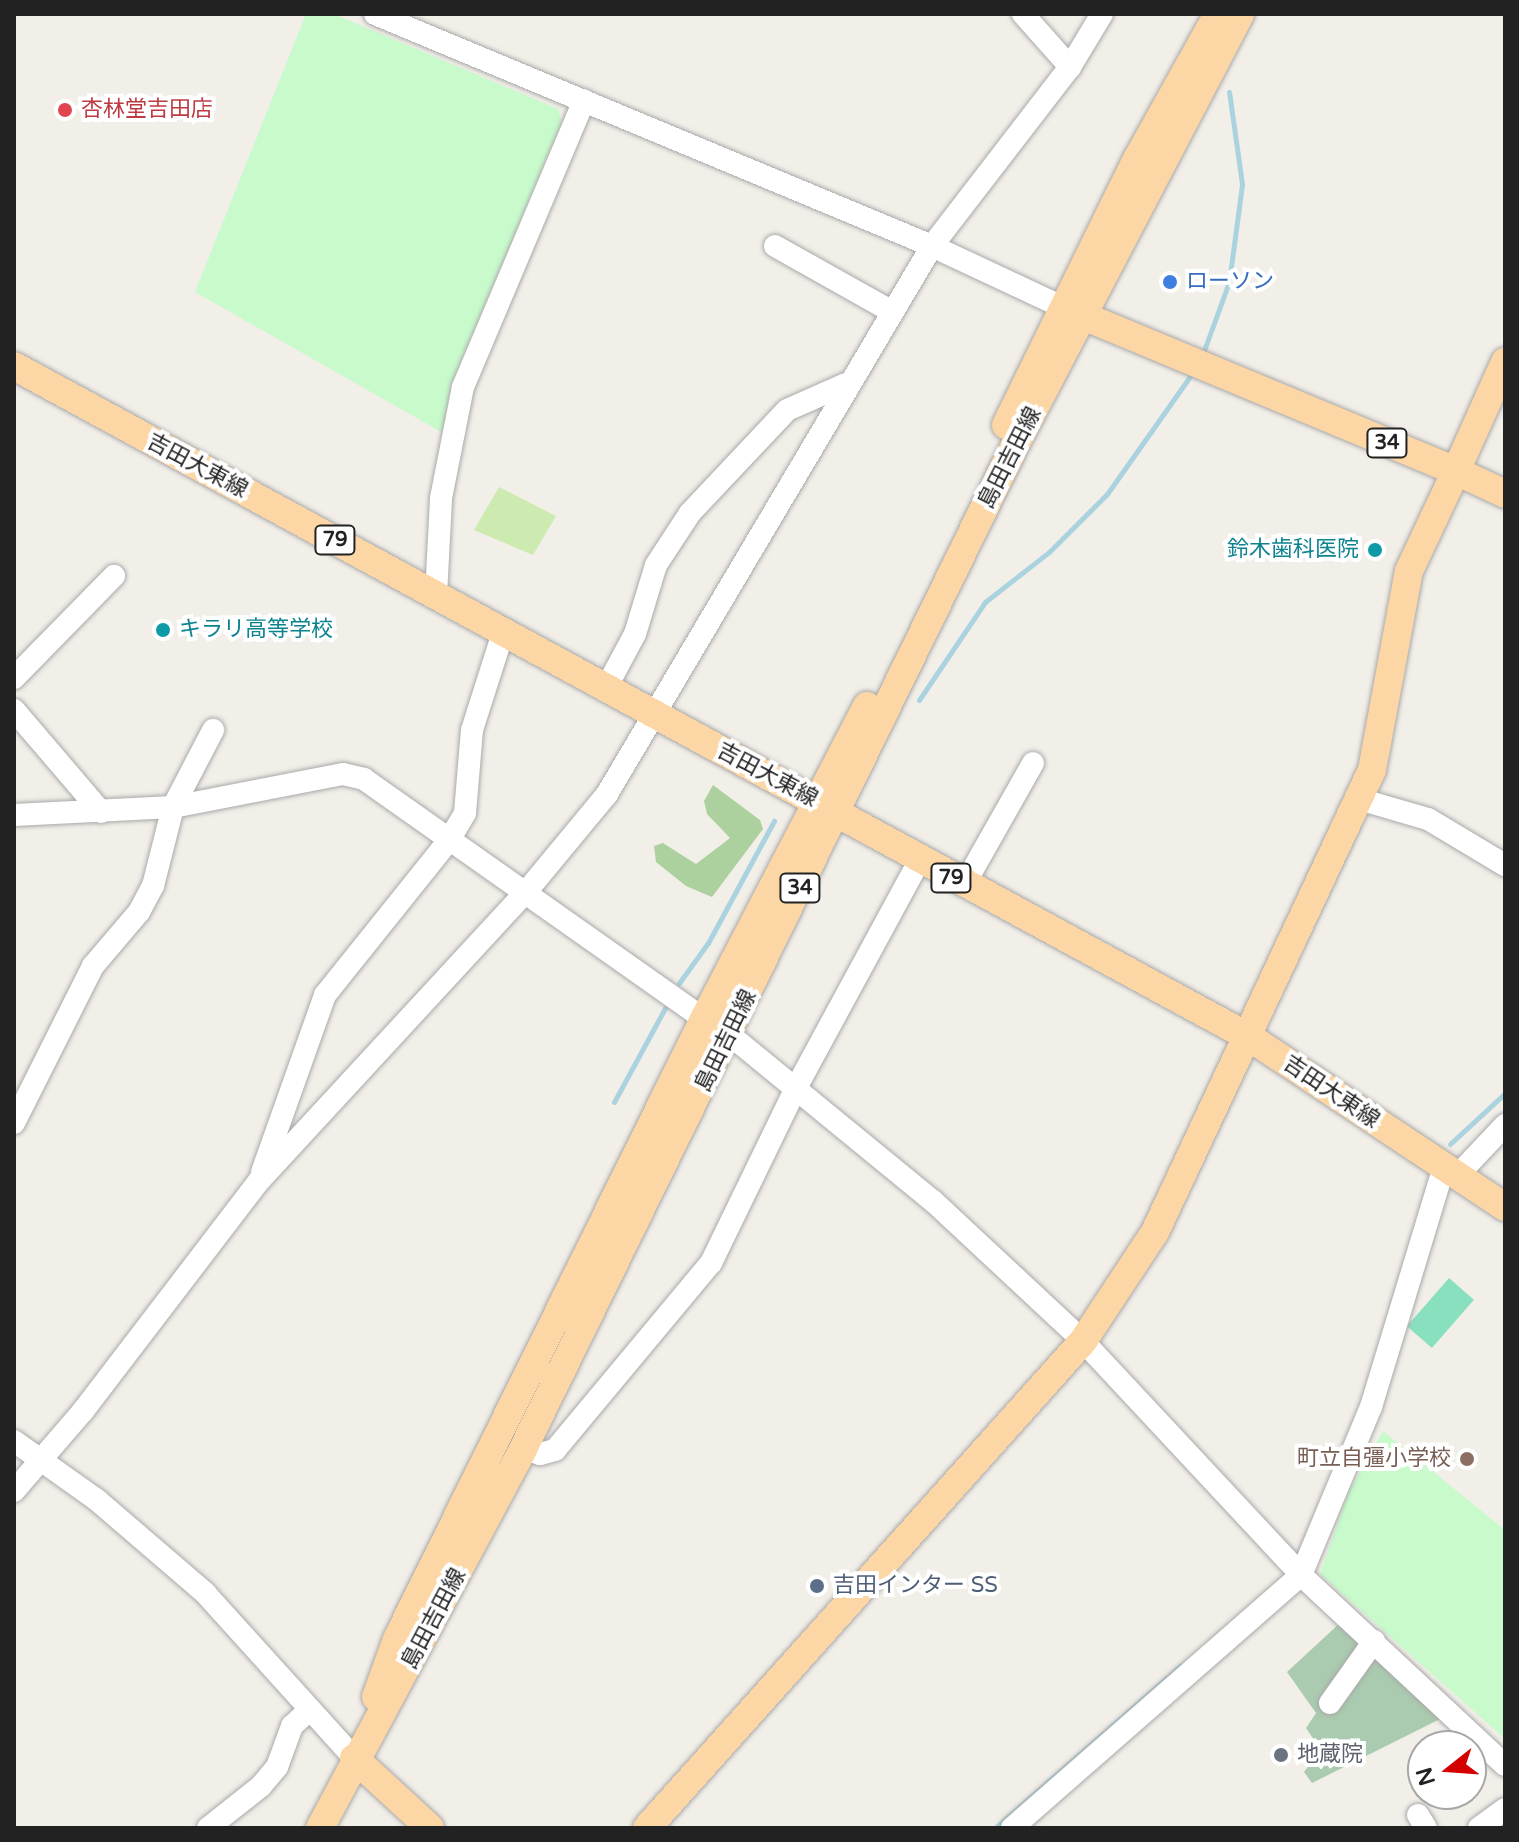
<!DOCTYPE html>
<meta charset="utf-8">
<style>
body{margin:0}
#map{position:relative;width:1519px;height:1842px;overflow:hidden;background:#f2efe9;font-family:"Varela Round","Noto Sans JP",sans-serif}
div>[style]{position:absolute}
.grass>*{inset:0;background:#cdebb0}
.forest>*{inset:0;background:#add19e}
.cemetery>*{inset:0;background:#aacbaf}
.park>*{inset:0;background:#c8facc}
.pitch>*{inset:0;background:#88e0be;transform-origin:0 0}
.stream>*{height:5px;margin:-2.5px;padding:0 2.5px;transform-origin:2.5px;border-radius:2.5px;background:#aad3df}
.roads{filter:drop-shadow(0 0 2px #a9a9a9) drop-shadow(0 0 2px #a9a9a9)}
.minor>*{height:22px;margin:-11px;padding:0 11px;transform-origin:11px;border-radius:11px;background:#fff}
.major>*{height:28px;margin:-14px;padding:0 14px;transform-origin:14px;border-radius:14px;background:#fcd6a4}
.dots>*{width:22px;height:22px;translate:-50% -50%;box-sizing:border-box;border:4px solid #fff;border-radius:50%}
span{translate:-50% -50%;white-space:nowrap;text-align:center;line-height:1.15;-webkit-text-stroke:8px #fff;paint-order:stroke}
.shield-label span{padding:2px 6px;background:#fff;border:2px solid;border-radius:6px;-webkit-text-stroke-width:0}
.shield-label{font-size:20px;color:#222;font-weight:700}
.health-label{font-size:22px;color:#be3a42}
.left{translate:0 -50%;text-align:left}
.shop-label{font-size:22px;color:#366cbe}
.street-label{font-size:22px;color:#222}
.culture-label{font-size:22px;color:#0d838f}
.right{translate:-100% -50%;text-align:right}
.education-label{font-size:22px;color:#785e54}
.service-label{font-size:22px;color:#4e5e75}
.worship-label{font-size:22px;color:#5b616d}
.frame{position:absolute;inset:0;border:16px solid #222;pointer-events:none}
.north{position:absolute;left:1407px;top:1730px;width:80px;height:80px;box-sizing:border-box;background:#fff;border:2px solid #a7a7a7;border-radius:50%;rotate:253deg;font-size:22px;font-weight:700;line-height:32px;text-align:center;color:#222}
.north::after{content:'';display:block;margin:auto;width:28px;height:36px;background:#d40000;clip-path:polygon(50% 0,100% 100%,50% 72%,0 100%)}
</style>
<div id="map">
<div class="grass">
<i style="clip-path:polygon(499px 487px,556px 516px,533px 555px,474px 530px)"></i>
</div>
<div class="forest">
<i style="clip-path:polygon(713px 785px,760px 820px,763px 829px,712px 897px,686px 886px,656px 862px,654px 846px,663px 843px,696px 864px,730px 838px,707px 814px,704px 801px)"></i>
</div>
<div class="cemetery">
<i style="clip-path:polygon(1341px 1622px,1444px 1717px,1312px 1783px,1304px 1772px,1321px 1750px,1306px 1728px,1316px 1713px,1287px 1672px)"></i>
</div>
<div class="park">
<i style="clip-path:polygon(306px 14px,334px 14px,558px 109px,562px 122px,451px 385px,443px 433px,195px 292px)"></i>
<i style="clip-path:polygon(1383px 1431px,1505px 1530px,1505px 1739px,1320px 1574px,1349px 1491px)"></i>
</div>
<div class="pitch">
<i style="left:1449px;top:1278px;width:33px;height:64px;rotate:41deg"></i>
</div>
<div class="stream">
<i style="left:1202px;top:356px;width:79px;rotate:-70deg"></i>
<i style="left:1229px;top:282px;width:99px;rotate:-82.4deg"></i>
<i style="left:1242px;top:184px;width:93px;rotate:-98deg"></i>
<i style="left:919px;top:700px;width:118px;rotate:-56deg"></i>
<i style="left:985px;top:602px;width:81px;rotate:-38deg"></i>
<i style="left:1049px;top:552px;width:82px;rotate:-45deg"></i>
<i style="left:1107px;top:494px;width:149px;rotate:-54.8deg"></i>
<i style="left:679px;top:983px;width:49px;rotate:-54.1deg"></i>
<i style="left:708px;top:943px;width:139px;rotate:-61.6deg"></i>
<i style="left:614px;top:1102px;width:107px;rotate:-61.5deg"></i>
<i style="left:1450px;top:1144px;width:75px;rotate:-42.8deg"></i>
<i style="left:995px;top:1828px;width:247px;rotate:-41.2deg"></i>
</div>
<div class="roads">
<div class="minor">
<i style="left:375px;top:14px;width:603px;rotate:22.61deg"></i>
<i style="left:932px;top:246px;width:144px;rotate:25.1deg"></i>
<i style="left:1023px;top:14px;width:71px;rotate:48.4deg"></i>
<i style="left:775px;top:246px;width:133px;rotate:29.3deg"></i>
<i style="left:436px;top:595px;width:97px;rotate:-87deg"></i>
<i style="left:441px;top:498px;width:113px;rotate:-78.8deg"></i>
<i style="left:463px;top:387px;width:311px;rotate:-67.1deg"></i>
<i style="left:14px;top:678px;width:143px;rotate:-45.6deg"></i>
<i style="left:606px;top:688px;width:61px;rotate:-61.8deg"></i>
<i style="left:635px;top:634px;width:72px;rotate:-73.1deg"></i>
<i style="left:656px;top:565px;width:62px;rotate:-56.8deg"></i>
<i style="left:690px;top:513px;width:141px;rotate:-46.7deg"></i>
<i style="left:787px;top:410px;width:64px;rotate:-23.8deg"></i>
<i style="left:14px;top:710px;width:134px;rotate:49.5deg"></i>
<i style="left:1359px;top:799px;width:72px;rotate:16.2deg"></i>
<i style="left:1428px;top:819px;width:90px;rotate:30.9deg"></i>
<i style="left:14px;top:815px;width:159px;rotate:-2.9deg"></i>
<i style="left:173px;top:807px;width:173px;rotate:-11deg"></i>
<i style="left:343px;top:774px;width:22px;rotate:13deg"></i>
<i style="left:364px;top:779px;width:416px;rotate:35.2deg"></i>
<i style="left:964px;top:885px;width:140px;rotate:-60.5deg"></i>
<i style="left:730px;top:1035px;width:262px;rotate:39.3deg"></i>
<i style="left:933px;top:1201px;width:205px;rotate:43deg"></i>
<i style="left:1083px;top:1341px;width:320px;rotate:47deg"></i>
<i style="left:1301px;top:1575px;width:279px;rotate:43deg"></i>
<i style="left:14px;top:1123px;width:176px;rotate:-63.3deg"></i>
<i style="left:93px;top:966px;width:71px;rotate:-49.6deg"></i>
<i style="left:139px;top:912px;width:30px;rotate:-62deg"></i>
<i style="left:153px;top:886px;width:81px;rotate:-75.8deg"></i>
<i style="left:173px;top:807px;width:87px;rotate:-62.5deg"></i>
<i style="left:262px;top:1172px;width:188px;rotate:-70.4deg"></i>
<i style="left:325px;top:995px;width:198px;rotate:-51.3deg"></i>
<i style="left:449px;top:840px;width:31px;rotate:-59deg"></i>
<i style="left:465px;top:813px;width:83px;rotate:-85.2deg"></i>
<i style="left:472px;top:730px;width:99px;rotate:-72.3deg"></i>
<i style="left:1457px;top:1176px;width:70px;rotate:-46.7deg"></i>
<i style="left:14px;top:1441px;width:102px;rotate:35.4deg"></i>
<i style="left:97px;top:1500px;width:143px;rotate:40.7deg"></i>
<i style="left:205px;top:1593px;width:222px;rotate:47.9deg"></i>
<i style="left:523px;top:1449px;width:18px;rotate:16deg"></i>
<i style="left:540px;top:1454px;width:16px;rotate:-15deg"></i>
<i style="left:555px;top:1450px;width:244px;rotate:-50.2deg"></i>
<i style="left:711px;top:1263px;width:197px;rotate:-64.1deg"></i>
<i style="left:797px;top:1086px;width:256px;rotate:-61.5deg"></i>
<i style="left:14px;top:1491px;width:106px;rotate:-49.2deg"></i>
<i style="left:83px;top:1411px;width:290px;rotate:-52.6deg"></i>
<i style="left:259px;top:1181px;width:393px;rotate:-47.3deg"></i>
<i style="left:526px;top:892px;width:127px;rotate:-50.4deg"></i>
<i style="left:607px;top:794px;width:637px;rotate:-59.33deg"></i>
<i style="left:932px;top:246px;width:226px;rotate:-52.4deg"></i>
<i style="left:1070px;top:67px;width:62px;rotate:-58.9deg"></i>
<i style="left:1330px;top:1703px;width:76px;rotate:-54.6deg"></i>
<i style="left:1418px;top:1815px;width:15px;rotate:58deg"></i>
<i style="left:208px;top:1828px;width:68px;rotate:-38.4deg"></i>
<i style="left:261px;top:1786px;width:25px;rotate:-50deg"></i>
<i style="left:277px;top:1767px;width:44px;rotate:-69.9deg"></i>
<i style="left:292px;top:1726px;width:22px;rotate:-43deg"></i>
<i style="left:1012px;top:1828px;width:384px;rotate:-41.2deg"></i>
<i style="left:1301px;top:1575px;width:182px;rotate:-67.4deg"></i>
<i style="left:1371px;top:1407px;width:251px;rotate:-73.1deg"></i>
<i style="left:1479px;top:1828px;width:32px;rotate:-36deg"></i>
</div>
<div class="major">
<i style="left:1069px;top:310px;width:419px;rotate:22.6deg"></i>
<i style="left:1456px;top:471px;width:120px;rotate:-65.8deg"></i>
<i style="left:14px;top:366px;width:1406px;rotate:28.52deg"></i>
<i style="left:1249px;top:1037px;width:307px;rotate:33.6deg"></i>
<i style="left:1006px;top:425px;width:297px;rotate:-63.8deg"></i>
<i style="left:1137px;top:159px;width:166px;rotate:-60.8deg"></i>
<i style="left:376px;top:1697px;width:62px;rotate:-70.1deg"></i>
<i style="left:397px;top:1639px;width:692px;rotate:-63.66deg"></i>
<i style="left:704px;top:1019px;width:353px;rotate:-62.5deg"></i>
<i style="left:354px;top:1758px;width:103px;rotate:42.6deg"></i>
<i style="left:320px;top:1828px;width:430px;rotate:-61.8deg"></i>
<i style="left:523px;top:1449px;width:1120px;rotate:-63.89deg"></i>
<i style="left:1016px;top:443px;width:484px;rotate:-62.4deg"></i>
<i style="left:647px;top:1828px;width:654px;rotate:-48.16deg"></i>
<i style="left:1083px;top:1341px;width:131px;rotate:-56.6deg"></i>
<i style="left:1155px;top:1232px;width:510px;rotate:-64.84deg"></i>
<i style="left:1372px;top:770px;width:202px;rotate:-79.5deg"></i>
<i style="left:1409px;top:571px;width:110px;rotate:-64.8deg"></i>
<i style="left:1456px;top:471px;width:54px;rotate:25.1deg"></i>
</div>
</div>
<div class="dots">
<i style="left:65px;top:110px;background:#e0444e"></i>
<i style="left:1170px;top:282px;background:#3f7fe0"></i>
<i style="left:1375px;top:550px;background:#0f9aa8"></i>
<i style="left:163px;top:630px;background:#0f9aa8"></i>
<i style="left:1467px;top:1459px;background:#8d6e63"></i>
<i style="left:817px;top:1586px;background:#5c6f8a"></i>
<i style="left:1281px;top:1755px;background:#6b7280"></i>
</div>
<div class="shield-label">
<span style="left:1387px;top:443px">34</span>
<span style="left:335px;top:540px">79</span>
<span style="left:951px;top:878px">79</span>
<span style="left:800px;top:888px">34</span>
</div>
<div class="health-label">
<span class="left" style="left:81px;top:110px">杏林堂吉田店</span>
</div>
<div class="shop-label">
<span class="left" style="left:1186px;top:282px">ローソン</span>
</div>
<div class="street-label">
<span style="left:1010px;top:458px;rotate:-63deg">島田吉田線</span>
<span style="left:197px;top:466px;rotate:28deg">吉田大東線</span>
<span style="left:767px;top:775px;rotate:28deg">吉田大東線</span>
<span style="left:726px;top:1041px;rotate:-64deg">島田吉田線</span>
<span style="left:1331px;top:1092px;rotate:34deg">吉田大東線</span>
<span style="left:434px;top:1619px;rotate:-62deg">島田吉田線</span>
</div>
<div class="culture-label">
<span class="right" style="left:1359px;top:550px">鈴木歯科医院</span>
<span class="left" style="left:179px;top:630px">キラリ高等学校</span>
</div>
<div class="education-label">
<span class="right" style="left:1451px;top:1459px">町立自彊小学校</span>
</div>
<div class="service-label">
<span class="left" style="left:833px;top:1586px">吉田インター SS</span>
</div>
<div class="worship-label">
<span class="left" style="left:1297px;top:1755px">地蔵院</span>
</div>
<div class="frame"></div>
<div class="north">N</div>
</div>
